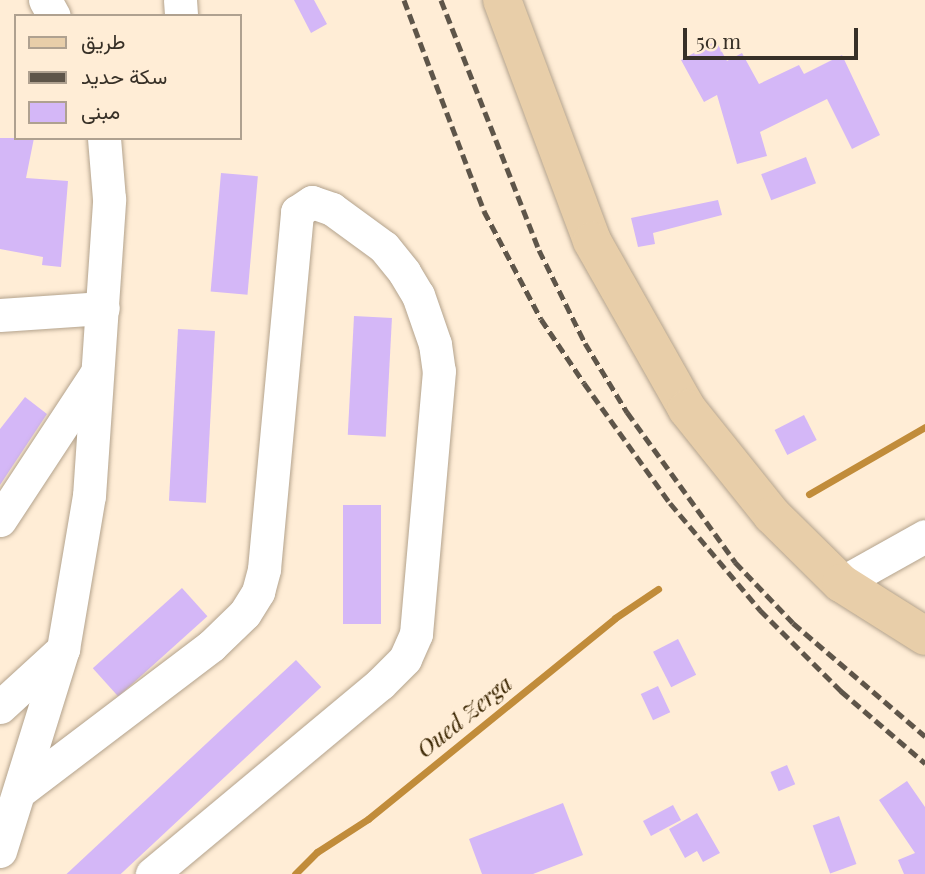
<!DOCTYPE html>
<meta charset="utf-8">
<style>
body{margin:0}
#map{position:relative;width:925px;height:874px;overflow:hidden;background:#ffedd6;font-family:"Playfair Display",Vazirmatn,serif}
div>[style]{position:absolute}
.stream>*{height:7px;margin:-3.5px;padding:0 3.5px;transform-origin:3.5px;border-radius:3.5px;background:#c18c3a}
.building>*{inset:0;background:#d4b7f7;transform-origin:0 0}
.roads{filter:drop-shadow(0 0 2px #b4a38d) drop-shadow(0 0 2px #b4a38d)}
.minor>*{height:33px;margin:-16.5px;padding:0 16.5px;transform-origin:16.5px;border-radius:16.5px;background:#fff}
.major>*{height:38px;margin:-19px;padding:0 19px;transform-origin:19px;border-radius:19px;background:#e8cea9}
.rail>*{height:5px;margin-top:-2.5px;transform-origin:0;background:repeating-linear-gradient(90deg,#5e5549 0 10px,transparent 0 15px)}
span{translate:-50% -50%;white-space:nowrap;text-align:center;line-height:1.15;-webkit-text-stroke:6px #ffedd6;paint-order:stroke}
.water-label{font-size:23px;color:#3b2602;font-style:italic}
.legend{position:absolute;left:14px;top:14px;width:228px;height:126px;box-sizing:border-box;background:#ffedd6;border:2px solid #afa190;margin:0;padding:9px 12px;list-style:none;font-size:21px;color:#373027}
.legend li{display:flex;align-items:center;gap:14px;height:35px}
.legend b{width:35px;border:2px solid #afa190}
.scale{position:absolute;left:683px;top:28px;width:175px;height:32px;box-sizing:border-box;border:4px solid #373027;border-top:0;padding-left:9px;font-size:21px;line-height:24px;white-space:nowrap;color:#373027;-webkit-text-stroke:5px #ffedd6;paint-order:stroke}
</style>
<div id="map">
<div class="stream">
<i style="left:809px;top:494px;width:134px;rotate:-30deg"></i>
<i style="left:295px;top:874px;width:31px;rotate:-45deg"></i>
<i style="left:317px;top:852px;width:61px;rotate:-32.9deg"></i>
<i style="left:368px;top:819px;width:318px;rotate:-39.1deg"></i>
<i style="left:615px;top:618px;width:52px;rotate:-34deg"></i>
</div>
<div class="building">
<i style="clip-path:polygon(294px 0,314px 0,327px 24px,311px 33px)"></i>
<i style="clip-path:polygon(716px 41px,727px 61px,742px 53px,759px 84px,799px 65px,804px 74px,842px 55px,880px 135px,852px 149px,827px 99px,760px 132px,767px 156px,737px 164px,717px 95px,704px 102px,681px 60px)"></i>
<i style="clip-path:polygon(0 138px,34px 138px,26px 178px,68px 181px,61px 267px,42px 265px,43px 257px,0 249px)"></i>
<i style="left:806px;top:157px;width:28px;height:48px;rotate:69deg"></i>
<i style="left:221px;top:173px;width:37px;height:119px;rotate:5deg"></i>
<i style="clip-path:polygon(718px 200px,722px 215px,653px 233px,655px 244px,638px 247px,631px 218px)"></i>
<i style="left:354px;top:316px;width:38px;height:119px;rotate:3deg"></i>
<i style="left:178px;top:329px;width:37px;height:172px;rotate:3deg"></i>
<i style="clip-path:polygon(25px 397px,47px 414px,0 485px,0 429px)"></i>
<i style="left:804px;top:415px;width:28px;height:33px;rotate:63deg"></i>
<i style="left:343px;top:505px;width:38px;height:119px"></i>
<i style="left:182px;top:588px;width:38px;height:120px;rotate:48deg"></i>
<i style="left:678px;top:639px;width:40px;height:28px;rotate:63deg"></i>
<i style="left:296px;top:660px;width:37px;height:316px;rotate:47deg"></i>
<i style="left:658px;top:686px;width:29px;height:19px;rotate:65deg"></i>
<i style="left:787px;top:765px;width:21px;height:18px;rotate:67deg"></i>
<i style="clip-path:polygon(907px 781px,925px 807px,925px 874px,904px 874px,898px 860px,915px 853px,879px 800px)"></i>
<i style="clip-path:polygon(563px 803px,583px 855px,533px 874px,482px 874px,469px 839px)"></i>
<i style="left:673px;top:805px;width:17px;height:34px;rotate:62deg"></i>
<i style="clip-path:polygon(697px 813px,720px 853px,703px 862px,697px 851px,685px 858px,669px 829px)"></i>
<i style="left:839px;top:816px;width:51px;height:28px;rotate:70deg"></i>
</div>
<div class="roads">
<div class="minor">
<i style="left:45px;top:0;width:18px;rotate:61deg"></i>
<i style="left:180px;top:0;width:16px;rotate:86deg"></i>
<i style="left:0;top:315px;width:103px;rotate:-3.9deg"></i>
<i style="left:0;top:520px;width:175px;rotate:-56.7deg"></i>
<i style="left:841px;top:583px;width:96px;rotate:-29.2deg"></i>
<i style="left:0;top:707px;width:86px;rotate:-42.6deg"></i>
<i style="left:20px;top:791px;width:240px;rotate:-37.2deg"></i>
<i style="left:211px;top:646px;width:47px;rotate:-44.1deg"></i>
<i style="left:245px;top:613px;width:25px;rotate:-58deg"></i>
<i style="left:258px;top:592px;width:24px;rotate:-75deg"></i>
<i style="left:264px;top:569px;width:359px;rotate:-84.7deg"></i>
<i style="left:297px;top:212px;width:18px;rotate:-34deg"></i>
<i style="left:312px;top:202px;width:21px;rotate:19deg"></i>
<i style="left:332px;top:209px;width:64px;rotate:36.2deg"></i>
<i style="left:384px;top:247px;width:32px;rotate:51deg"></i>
<i style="left:404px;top:272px;width:27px;rotate:59deg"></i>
<i style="left:418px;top:295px;width:52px;rotate:70.9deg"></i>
<i style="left:435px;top:344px;width:27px;rotate:82deg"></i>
<i style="left:439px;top:371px;width:264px;rotate:95deg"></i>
<i style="left:416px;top:634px;width:27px;rotate:114deg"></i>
<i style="left:405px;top:659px;width:35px;rotate:135deg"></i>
<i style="left:380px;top:684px;width:297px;rotate:140.2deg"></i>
<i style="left:0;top:851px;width:212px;rotate:-72.7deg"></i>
<i style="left:63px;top:649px;width:155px;rotate:-80.4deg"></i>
<i style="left:89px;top:496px;width:298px;rotate:-86.1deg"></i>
<i style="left:109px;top:199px;width:61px;rotate:-94.7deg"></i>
</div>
<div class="major">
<i style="left:502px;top:0;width:257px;rotate:69.5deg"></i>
<i style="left:592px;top:241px;width:193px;rotate:60.5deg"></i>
<i style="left:687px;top:409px;width:136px;rotate:51.3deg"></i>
<i style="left:772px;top:515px;width:97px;rotate:44.6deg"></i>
<i style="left:841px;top:583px;width:99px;rotate:32.2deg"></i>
</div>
</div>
<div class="rail">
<i style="left:404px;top:0;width:226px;rotate:69.2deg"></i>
<i style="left:484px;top:211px;width:122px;rotate:62.2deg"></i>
<i style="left:541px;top:319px;width:77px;rotate:56.1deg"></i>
<i style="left:584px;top:383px;width:148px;rotate:54.4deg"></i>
<i style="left:670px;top:503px;width:140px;rotate:49.9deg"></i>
<i style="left:760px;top:610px;width:115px;rotate:45deg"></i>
<i style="left:841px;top:691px;width:111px;rotate:40.6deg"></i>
<i style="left:441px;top:0;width:269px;rotate:68.6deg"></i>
<i style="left:539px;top:250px;width:104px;rotate:63.7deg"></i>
<i style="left:585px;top:343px;width:81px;rotate:58.7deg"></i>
<i style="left:627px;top:412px;width:185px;rotate:54.2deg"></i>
<i style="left:735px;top:562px;width:84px;rotate:46.4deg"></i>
<i style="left:793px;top:623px;width:174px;rotate:40.6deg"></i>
</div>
<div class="water-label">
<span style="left:464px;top:716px;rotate:-39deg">Oued Zerga</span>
</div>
<ul class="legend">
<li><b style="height:9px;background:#e8cea9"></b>طريق</li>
<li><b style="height:9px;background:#5e5549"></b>سكة حديد</li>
<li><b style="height:19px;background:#d4b7f7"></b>مبنى</li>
</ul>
<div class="scale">50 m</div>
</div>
